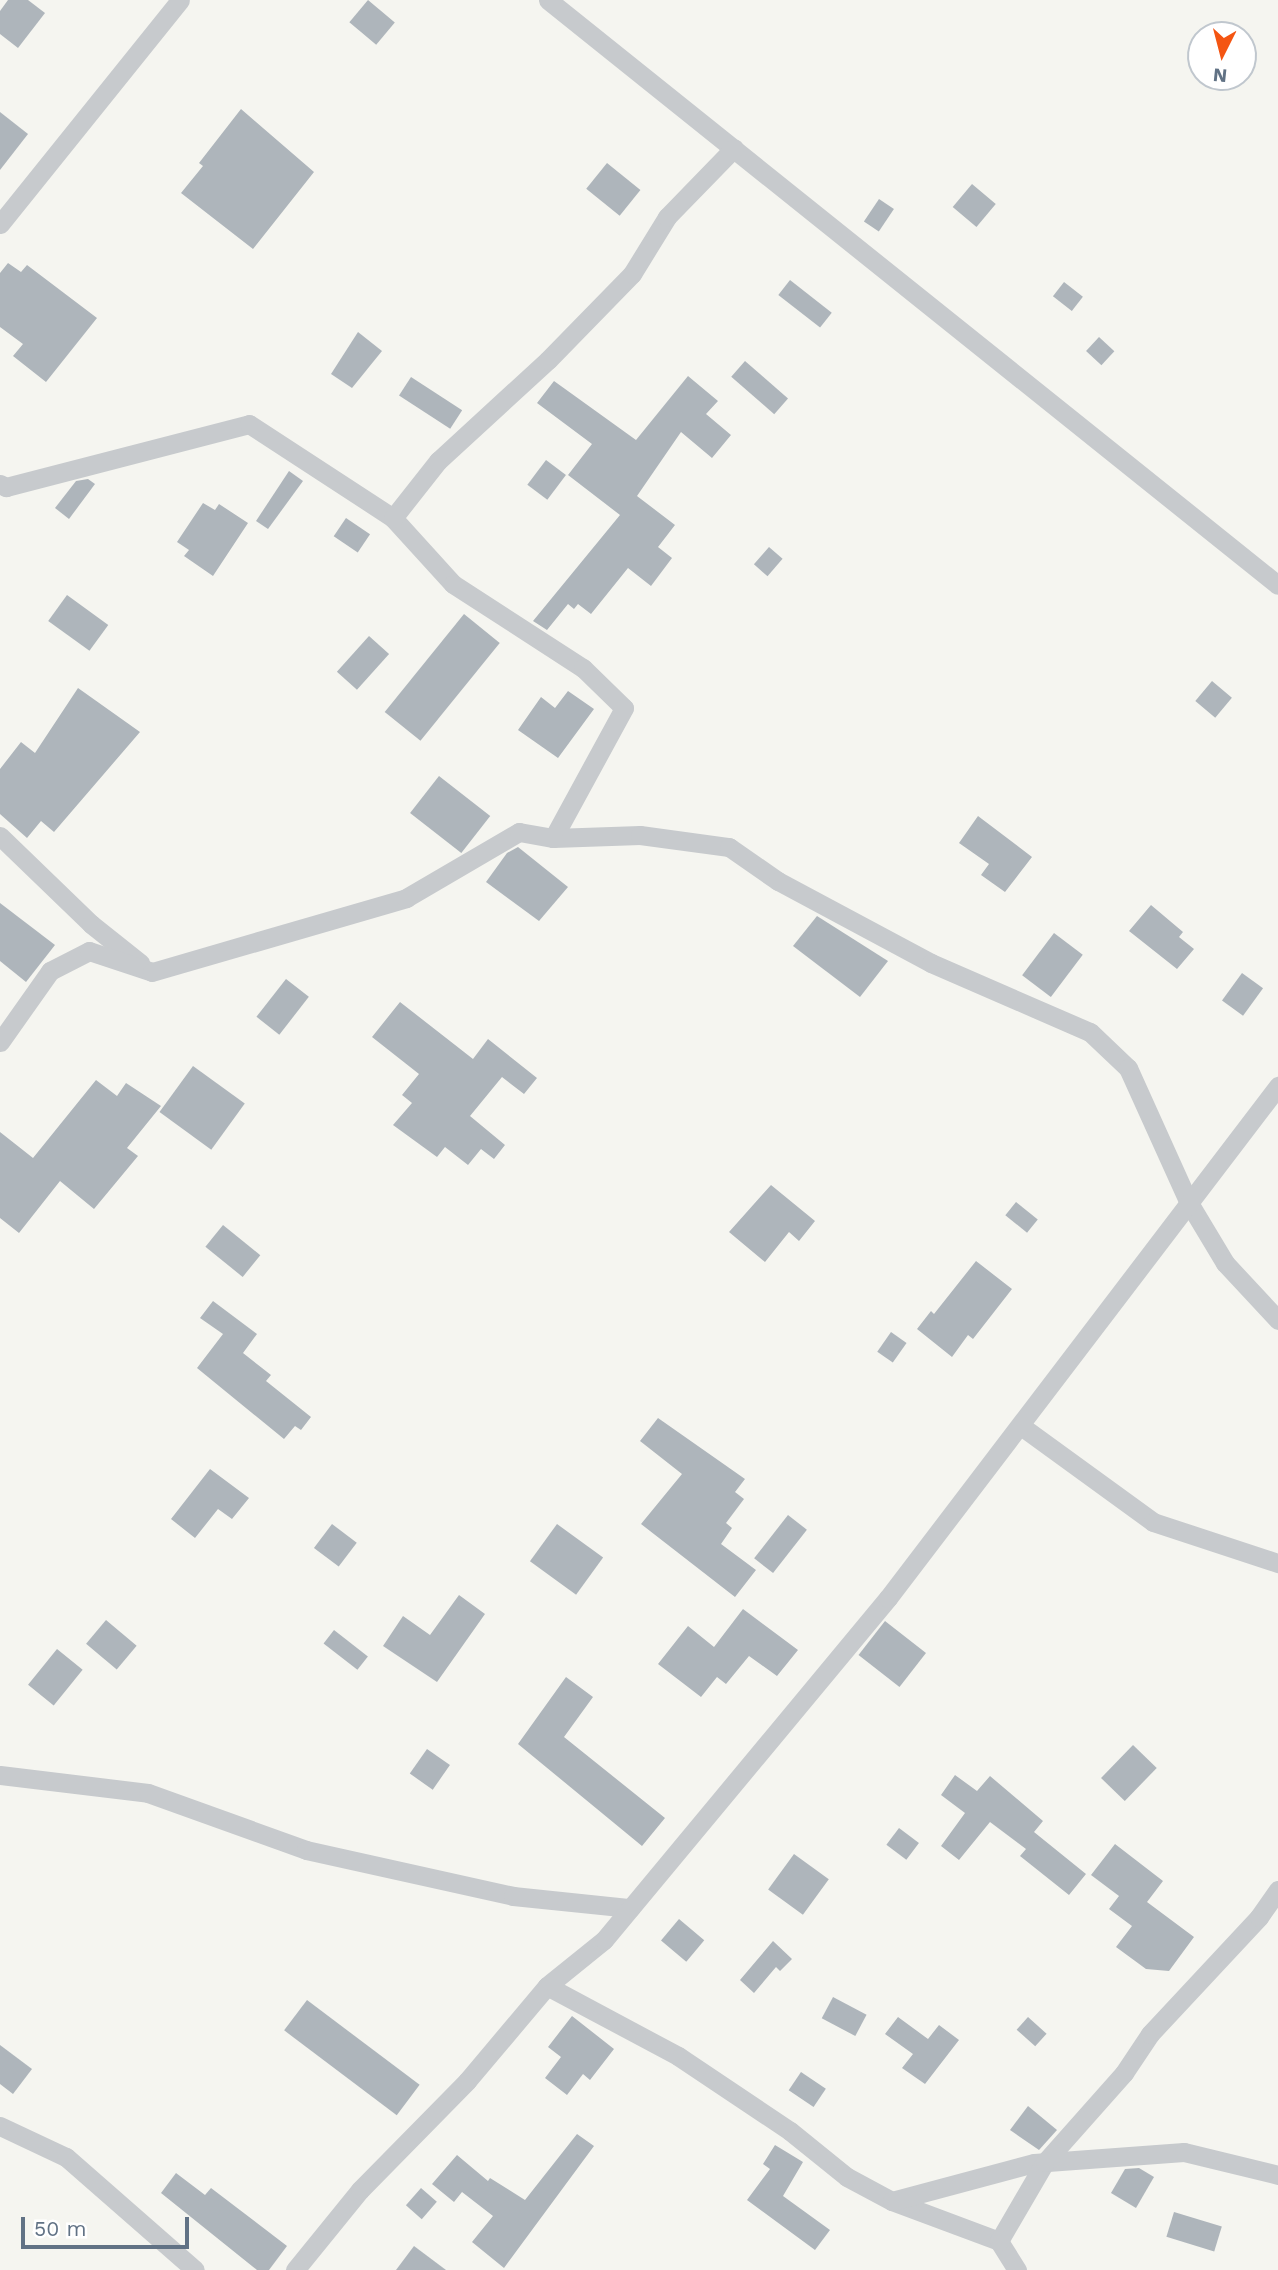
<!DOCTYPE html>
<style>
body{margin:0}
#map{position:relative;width:1278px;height:2270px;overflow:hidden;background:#f5f5f0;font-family:"Work Sans",sans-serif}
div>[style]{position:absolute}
.building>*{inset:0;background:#aeb5bb;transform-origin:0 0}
.street>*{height:19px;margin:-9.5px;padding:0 9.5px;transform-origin:9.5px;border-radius:9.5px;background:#c7cacd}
span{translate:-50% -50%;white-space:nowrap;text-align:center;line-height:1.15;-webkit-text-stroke:7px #fff;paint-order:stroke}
.north{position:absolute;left:1187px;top:21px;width:70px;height:70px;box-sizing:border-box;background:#fff;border:2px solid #c0c7ce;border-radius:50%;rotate:186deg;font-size:19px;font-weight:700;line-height:28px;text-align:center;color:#617285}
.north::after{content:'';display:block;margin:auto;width:24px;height:32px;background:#f45512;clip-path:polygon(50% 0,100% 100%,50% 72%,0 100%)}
.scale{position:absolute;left:21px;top:2217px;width:168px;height:32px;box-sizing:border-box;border:4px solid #617285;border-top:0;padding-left:9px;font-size:21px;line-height:24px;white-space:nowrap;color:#617285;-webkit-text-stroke:5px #fff;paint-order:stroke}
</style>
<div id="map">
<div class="building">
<i style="clip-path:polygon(8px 0,28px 0,45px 13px,18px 48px,0 34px,0 11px)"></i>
<i style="left:368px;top:0;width:35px;height:29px;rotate:40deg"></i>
<i style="clip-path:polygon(241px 109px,314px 172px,253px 249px,181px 193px,203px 166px,199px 163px)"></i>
<i style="clip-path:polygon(0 112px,28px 134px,0 170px)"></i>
<i style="left:607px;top:163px;width:43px;height:33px;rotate:39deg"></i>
<i style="left:972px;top:184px;width:31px;height:30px;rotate:40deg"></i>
<i style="left:879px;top:199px;width:18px;height:27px;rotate:34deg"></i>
<i style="clip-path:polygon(8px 263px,21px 272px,27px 265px,97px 318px,46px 382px,13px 356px,23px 344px,0 327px,0 273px)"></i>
<i style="left:790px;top:280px;width:53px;height:19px;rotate:38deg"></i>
<i style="left:1064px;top:282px;width:24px;height:18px;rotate:38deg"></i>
<i style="clip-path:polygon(358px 332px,382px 351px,352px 388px,331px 374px)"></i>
<i style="left:1099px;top:337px;width:21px;height:19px;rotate:43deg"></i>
<i style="left:745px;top:361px;width:57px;height:21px;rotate:41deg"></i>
<i style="clip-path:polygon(688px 376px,718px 401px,706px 414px,731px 435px,712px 458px,681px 432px,637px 496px,675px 525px,658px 547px,672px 558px,651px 586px,628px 568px,591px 614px,578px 604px,574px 609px,568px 604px,547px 630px,533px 621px,620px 515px,568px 475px,592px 444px,537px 403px,554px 381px,636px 440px)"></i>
<i style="left:411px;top:377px;width:61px;height:22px;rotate:33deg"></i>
<i style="left:546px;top:460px;width:25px;height:31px;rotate:37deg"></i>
<i style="clip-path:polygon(289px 471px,303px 481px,268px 529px,256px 521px)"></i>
<i style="clip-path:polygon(88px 479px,95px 484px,69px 519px,55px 508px,76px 481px)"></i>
<i style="clip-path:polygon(203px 503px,215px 510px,219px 504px,248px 523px,213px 576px,184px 556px,189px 550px,177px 542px)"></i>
<i style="left:346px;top:518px;width:29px;height:22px;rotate:34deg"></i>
<i style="left:769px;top:547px;width:18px;height:23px;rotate:41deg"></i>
<i style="left:67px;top:595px;width:51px;height:32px;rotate:36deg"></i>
<i style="left:464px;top:614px;width:46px;height:126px;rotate:39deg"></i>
<i style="left:369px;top:636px;width:27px;height:48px;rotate:42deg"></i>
<i style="left:1212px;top:681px;width:26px;height:26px;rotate:40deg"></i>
<i style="clip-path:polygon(78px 688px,140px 732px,54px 832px,41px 821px,27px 838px,0 814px,0 769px,21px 742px,35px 753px)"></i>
<i style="clip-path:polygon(568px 691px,594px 709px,558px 758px,518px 730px,541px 697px,555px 708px)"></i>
<i style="left:439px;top:776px;width:65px;height:47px;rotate:38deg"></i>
<i style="clip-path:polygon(978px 816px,1032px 857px,1005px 892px,981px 875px,989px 864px,959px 843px)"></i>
<i style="clip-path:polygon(518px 847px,568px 887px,539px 921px,486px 882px,507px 853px)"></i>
<i style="clip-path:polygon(0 903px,55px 945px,26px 982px,0 961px)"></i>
<i style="clip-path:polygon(1151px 905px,1183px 932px,1179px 937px,1194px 949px,1177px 969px,1129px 931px)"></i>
<i style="clip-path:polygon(817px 916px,888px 961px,860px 997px,793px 946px)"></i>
<i style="left:1054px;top:933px;width:36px;height:53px;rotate:37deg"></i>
<i style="left:1242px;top:973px;width:26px;height:34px;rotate:36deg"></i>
<i style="left:286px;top:979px;width:29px;height:48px;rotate:38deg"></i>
<i style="clip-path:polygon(400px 1002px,473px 1059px,488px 1039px,537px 1078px,524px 1094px,502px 1077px,470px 1116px,505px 1145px,494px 1159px,481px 1149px,468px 1165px,445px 1147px,437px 1157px,393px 1125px,412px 1103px,402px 1095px,419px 1074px,372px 1037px)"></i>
<i style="left:193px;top:1066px;width:64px;height:57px;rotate:36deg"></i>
<i style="clip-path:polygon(96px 1080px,117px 1096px,126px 1083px,161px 1106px,127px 1148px,138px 1156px,94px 1209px,60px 1181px,19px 1233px,0 1218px,0 1132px,33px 1158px)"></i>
<i style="clip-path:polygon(771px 1185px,815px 1221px,799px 1241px,789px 1232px,765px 1262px,729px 1232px)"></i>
<i style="left:1016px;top:1202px;width:28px;height:17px;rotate:39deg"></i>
<i style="left:223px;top:1225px;width:48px;height:28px;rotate:39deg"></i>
<i style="clip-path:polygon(976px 1261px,1012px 1289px,973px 1339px,968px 1335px,952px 1357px,917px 1329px,931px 1311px,934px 1314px)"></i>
<i style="clip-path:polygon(213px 1301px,257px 1334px,243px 1353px,271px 1375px,266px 1381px,311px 1417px,301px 1430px,295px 1426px,284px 1439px,197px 1368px,223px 1334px,200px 1318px)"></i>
<i style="left:891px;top:1332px;width:19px;height:24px;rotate:35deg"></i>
<i style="clip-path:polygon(658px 1418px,745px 1479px,735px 1492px,744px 1499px,726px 1523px,732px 1528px,721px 1544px,756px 1570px,735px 1597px,641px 1524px,682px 1474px,640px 1441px)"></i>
<i style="clip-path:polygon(210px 1469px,249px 1498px,232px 1519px,218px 1509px,195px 1538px,171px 1519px)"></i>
<i style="left:788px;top:1515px;width:24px;height:55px;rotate:38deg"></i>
<i style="left:332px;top:1524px;width:31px;height:30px;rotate:37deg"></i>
<i style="left:557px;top:1524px;width:57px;height:46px;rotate:36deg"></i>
<i style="clip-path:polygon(459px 1595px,485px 1614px,437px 1682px,383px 1646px,403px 1616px,430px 1635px)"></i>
<i style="clip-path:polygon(743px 1609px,798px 1650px,777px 1676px,749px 1656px,726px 1684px,717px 1677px,701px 1697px,658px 1664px,688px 1626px,714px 1647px)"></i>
<i style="left:106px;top:1620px;width:40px;height:31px;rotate:40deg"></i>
<i style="left:885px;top:1621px;width:52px;height:43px;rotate:38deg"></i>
<i style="left:334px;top:1630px;width:43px;height:17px;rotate:38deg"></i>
<i style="left:57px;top:1649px;width:33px;height:46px;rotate:39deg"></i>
<i style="clip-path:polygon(566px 1677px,593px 1697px,564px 1737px,665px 1818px,642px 1846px,518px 1744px)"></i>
<i style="left:1133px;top:1745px;width:33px;height:46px;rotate:44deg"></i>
<i style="left:427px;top:1749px;width:28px;height:30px;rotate:35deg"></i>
<i style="clip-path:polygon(955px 1775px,977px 1791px,990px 1776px,1043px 1821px,1034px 1832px,1086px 1874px,1069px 1895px,1020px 1856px,1026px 1849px,990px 1822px,959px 1860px,941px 1846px,965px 1813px,941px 1795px)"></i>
<i style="left:899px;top:1828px;width:25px;height:21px;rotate:37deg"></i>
<i style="clip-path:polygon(1115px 1844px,1163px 1881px,1147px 1902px,1194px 1937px,1169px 1971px,1146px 1969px,1116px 1947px,1132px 1926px,1109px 1909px,1119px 1896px,1091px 1875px)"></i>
<i style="left:794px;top:1854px;width:43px;height:44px;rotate:36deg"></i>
<i style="left:679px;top:1919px;width:33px;height:28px;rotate:40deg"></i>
<i style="clip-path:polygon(773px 1941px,792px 1959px,780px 1971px,776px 1967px,754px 1993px,740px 1980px)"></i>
<i style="left:833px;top:1997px;width:38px;height:24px;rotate:28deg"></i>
<i style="left:307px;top:2000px;width:141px;height:38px;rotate:37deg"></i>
<i style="clip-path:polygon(572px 2016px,614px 2049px,590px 2080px,583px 2074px,567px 2095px,545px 2078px,561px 2057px,548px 2047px)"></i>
<i style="clip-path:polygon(898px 2017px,928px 2039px,939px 2025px,959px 2040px,925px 2084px,902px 2068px,913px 2054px,885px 2034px)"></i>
<i style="left:1028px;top:2017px;width:25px;height:17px;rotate:42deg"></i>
<i style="clip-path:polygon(0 2045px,32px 2069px,13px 2094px,0 2084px)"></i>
<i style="left:801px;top:2072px;width:30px;height:22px;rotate:34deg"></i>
<i style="clip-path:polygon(1028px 2106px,1057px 2130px,1039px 2150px,1010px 2130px)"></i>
<i style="clip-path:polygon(577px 2134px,594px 2146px,504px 2268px,472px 2242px,493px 2216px,462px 2192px,454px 2202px,432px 2184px,457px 2155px,488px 2181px,490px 2178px,525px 2200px)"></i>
<i style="clip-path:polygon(775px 2145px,803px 2162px,783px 2196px,830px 2230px,815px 2250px,747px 2200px,770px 2169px,763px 2164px)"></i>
<i style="clip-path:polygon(1139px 2168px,1154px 2177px,1136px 2208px,1111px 2193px,1125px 2169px)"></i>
<i style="clip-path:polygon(176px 2173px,205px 2195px,211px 2188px,287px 2246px,269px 2270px,257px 2270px,161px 2193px)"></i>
<i style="left:421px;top:2188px;width:21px;height:23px;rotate:41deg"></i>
<i style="left:1174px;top:2212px;width:50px;height:26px;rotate:17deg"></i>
<i style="clip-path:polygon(414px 2246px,446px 2270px,396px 2270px)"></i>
</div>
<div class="street">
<i style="left:548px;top:0;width:935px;rotate:38.71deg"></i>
<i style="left:0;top:224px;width:287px;rotate:-51.2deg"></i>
<i style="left:0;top:484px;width:7px;rotate:27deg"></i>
<i style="left:6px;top:487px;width:251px;rotate:-14.5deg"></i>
<i style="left:249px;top:424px;width:172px;rotate:33.1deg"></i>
<i style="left:393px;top:518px;width:89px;rotate:47.7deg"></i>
<i style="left:453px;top:584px;width:155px;rotate:32.9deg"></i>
<i style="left:583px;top:668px;width:57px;rotate:44.3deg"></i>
<i style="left:624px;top:708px;width:148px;rotate:118.6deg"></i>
<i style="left:553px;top:838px;width:87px;rotate:-2deg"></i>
<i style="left:640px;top:835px;width:90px;rotate:7.7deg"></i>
<i style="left:729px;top:847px;width:60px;rotate:34.8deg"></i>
<i style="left:778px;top:881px;width:174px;rotate:28.2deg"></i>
<i style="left:931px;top:963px;width:173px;rotate:23.5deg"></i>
<i style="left:1090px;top:1032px;width:52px;rotate:43.5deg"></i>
<i style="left:1128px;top:1068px;width:148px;rotate:65.7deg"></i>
<i style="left:1189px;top:1203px;width:70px;rotate:59deg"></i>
<i style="left:1225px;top:1263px;width:78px;rotate:47.1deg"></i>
<i style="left:393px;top:518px;width:73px;rotate:-51.7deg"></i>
<i style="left:438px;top:461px;width:149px;rotate:-42.6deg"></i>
<i style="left:548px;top:360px;width:120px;rotate:-45.7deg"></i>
<i style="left:632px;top:274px;width:67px;rotate:-58.4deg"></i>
<i style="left:667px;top:217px;width:96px;rotate:-45.8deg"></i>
<i style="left:0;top:836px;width:127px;rotate:44deg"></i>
<i style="left:91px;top:924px;width:63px;rotate:38.5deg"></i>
<i style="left:0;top:1042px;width:87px;rotate:-54.8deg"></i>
<i style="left:50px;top:971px;width:44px;rotate:-27.1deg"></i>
<i style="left:89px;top:951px;width:66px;rotate:18.4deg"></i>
<i style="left:152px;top:972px;width:265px;rotate:-16.2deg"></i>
<i style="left:406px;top:898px;width:131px;rotate:-30.3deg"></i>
<i style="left:519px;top:832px;width:35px;rotate:10deg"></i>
<i style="left:1021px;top:1426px;width:163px;rotate:36deg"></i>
<i style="left:1153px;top:1522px;width:132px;rotate:18.2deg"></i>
<i style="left:0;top:1775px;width:149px;rotate:6.9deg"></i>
<i style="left:148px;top:1793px;width:168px;rotate:19.8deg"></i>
<i style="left:306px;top:1850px;width:212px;rotate:12.5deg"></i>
<i style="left:513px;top:1896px;width:118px;rotate:5.9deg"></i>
<i style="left:547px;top:1986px;width:149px;rotate:28.1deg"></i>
<i style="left:678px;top:2056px;width:135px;rotate:33.8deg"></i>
<i style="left:790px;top:2131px;width:73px;rotate:38.9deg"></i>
<i style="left:847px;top:2177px;width:51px;rotate:28.1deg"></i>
<i style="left:892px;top:2201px;width:114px;rotate:20.5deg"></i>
<i style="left:0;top:2126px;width:73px;rotate:25.2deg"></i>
<i style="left:66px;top:2157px;width:171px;rotate:41.2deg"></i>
<i style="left:892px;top:2201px;width:147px;rotate:-15deg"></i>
<i style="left:1034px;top:2163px;width:150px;rotate:-4.2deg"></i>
<i style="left:1184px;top:2152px;width:97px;rotate:13.7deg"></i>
<i style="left:295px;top:2270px;width:103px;rotate:-50.9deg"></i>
<i style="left:360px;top:2190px;width:153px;rotate:-45.5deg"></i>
<i style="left:467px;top:2081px;width:124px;rotate:-49.9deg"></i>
<i style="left:547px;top:1986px;width:73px;rotate:-38.9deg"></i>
<i style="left:604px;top:1940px;width:445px;rotate:-50.3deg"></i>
<i style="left:888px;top:1598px;width:644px;rotate:-52.7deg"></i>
<i style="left:1017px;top:2270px;width:34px;rotate:-122deg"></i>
<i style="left:999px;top:2241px;width:91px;rotate:-59.8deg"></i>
<i style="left:1045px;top:2162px;width:119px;rotate:-48.4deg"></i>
<i style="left:1124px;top:2073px;width:47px;rotate:-56.3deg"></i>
<i style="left:1150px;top:2034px;width:160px;rotate:-47deg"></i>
<i style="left:1259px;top:1917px;width:33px;rotate:-55deg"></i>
</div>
<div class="north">N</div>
<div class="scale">50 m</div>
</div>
